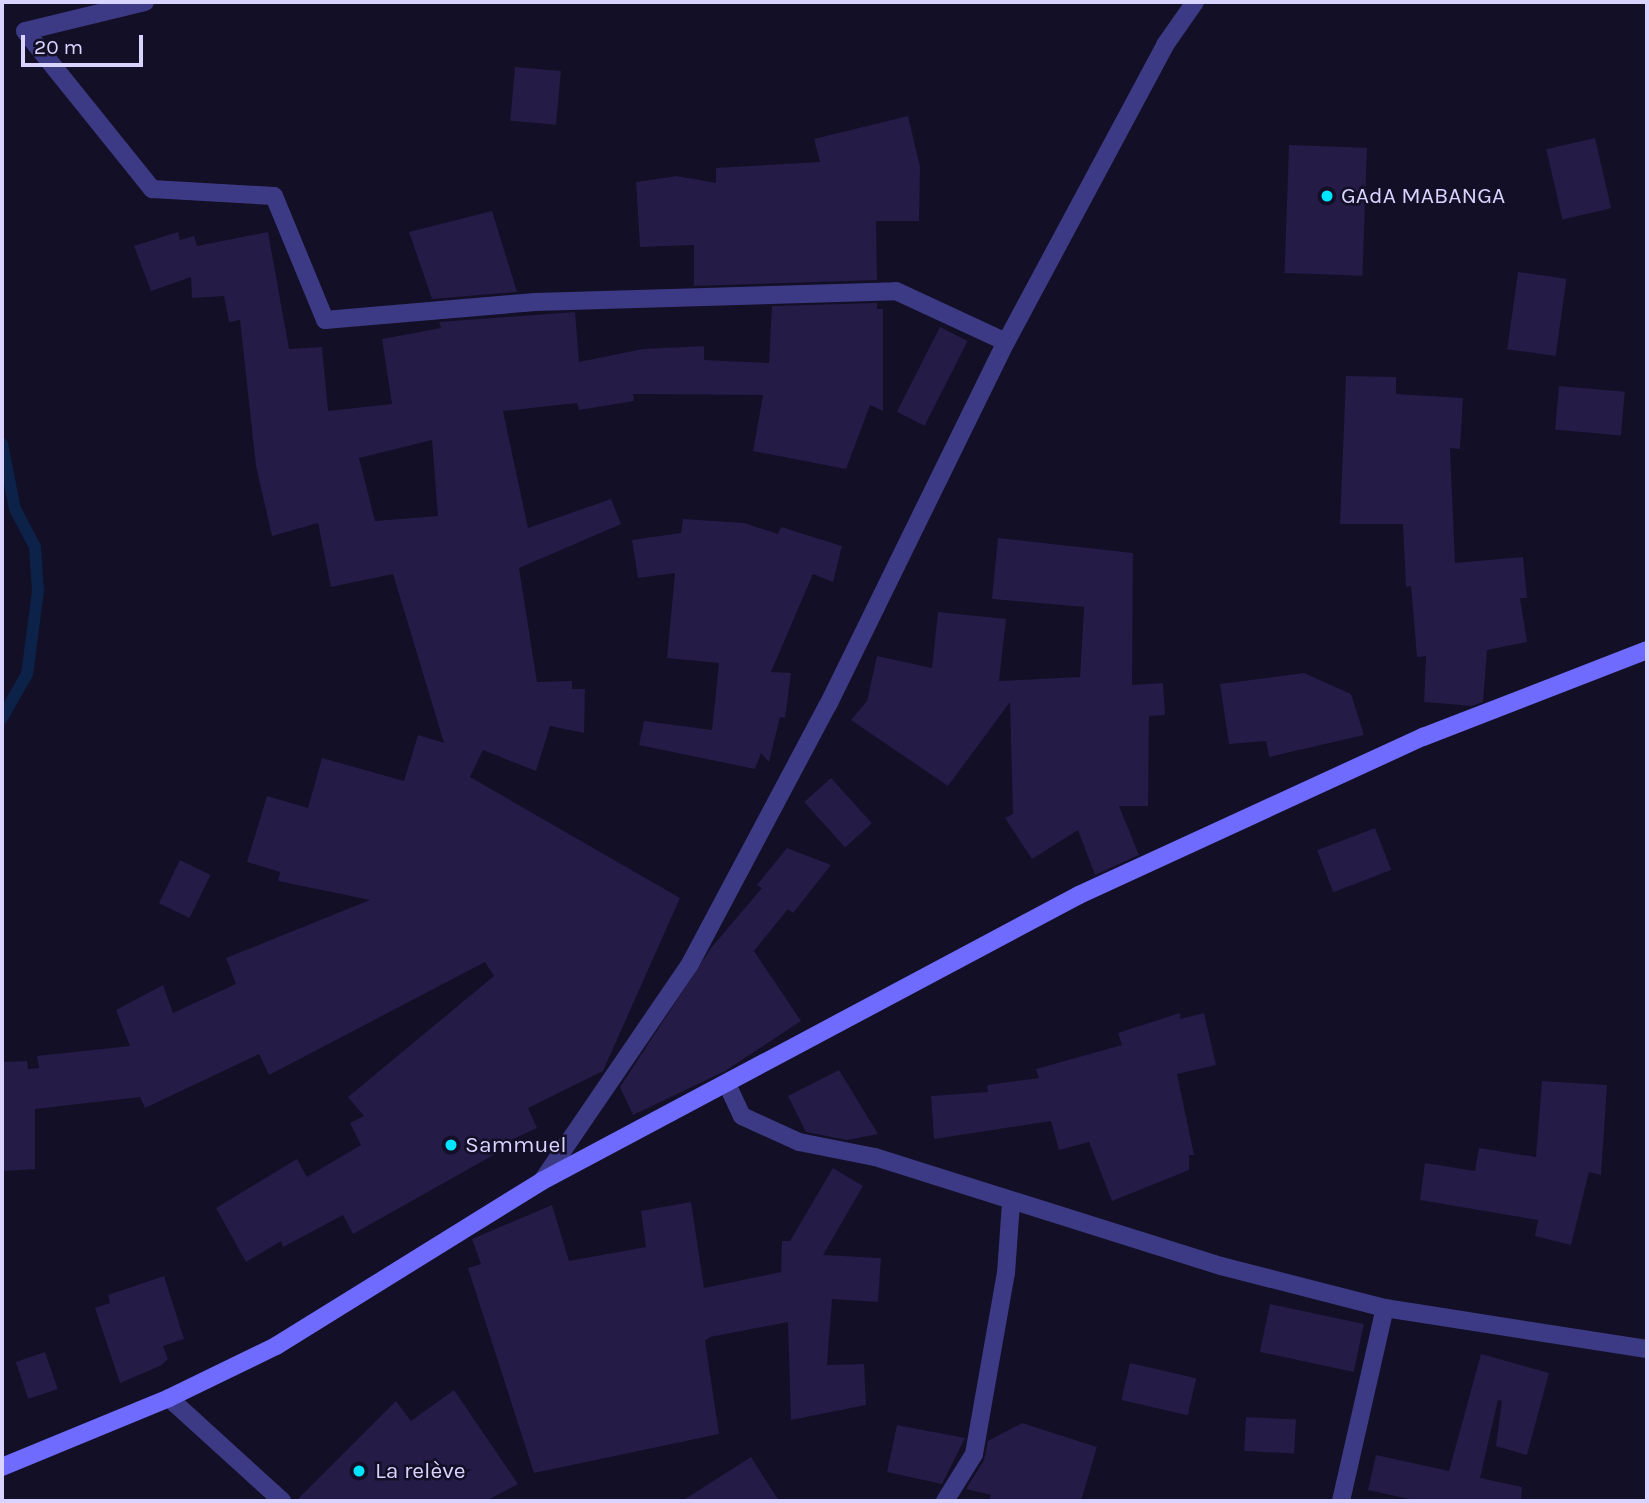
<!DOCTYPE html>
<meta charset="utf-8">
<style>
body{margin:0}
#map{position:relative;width:1649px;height:1503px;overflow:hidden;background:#130f26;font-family:Karla,sans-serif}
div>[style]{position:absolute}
.stream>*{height:12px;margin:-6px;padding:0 6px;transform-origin:6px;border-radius:6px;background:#0c2248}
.building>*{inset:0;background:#241b47;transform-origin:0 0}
.street>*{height:18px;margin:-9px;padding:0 9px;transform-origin:9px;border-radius:9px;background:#3d3a85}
.secondary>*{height:18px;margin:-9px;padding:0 9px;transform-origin:9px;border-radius:9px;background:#6f6bff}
.dots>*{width:19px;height:19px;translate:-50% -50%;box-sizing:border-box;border:4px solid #130f26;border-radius:50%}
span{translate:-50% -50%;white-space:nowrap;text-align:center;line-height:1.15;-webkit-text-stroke:5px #130f26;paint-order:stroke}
.poi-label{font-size:23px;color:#d9d4ff}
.left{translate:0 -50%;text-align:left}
.frame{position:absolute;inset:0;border:4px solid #d9d4ff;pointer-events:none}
.scale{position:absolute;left:21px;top:35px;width:122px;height:32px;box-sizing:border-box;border:4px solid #d9d4ff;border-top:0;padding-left:9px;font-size:21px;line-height:24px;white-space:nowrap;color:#d9d4ff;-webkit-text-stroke:5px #130f26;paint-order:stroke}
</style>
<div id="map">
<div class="stream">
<i style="left:2px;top:444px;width:66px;rotate:78.7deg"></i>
<i style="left:15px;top:509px;width:43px;rotate:62.2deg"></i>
<i style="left:35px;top:547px;width:44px;rotate:86.1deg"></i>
<i style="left:38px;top:591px;width:84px;rotate:97.5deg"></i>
<i style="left:27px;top:674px;width:51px;rotate:119.6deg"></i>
</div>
<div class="building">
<i style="left:515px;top:67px;width:46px;height:54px;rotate:5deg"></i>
<i style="clip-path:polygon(908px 116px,920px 167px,919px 221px,876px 221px,877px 280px,694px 286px,694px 245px,640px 247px,636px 182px,677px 176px,716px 183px,716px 168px,820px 162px,814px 139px)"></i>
<i style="left:1595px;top:138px;width:72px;height:50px;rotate:77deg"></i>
<i style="left:1289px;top:145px;width:78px;height:128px;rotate:2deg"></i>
<i style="clip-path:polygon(492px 211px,517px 292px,432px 299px,409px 232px)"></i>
<i style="clip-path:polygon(evenodd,178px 232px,180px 240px,194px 236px,197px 246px,268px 232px,289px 349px,322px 347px,328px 411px,392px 404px,382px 339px,441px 328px,439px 322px,575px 312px,579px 362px,643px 349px,704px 346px,704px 360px,769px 363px,772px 306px,877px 303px,877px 309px,883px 309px,883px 411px,870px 405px,846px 469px,753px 451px,763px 395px,633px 394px,634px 401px,579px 410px,577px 403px,503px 411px,528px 528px,611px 499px,621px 524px,519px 568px,537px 682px,572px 681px,572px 689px,585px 689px,584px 733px,550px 726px,536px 771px,483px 750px,470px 777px,680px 898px,603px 1071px,528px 1108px,537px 1128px,494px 1148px,497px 1153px,353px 1234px,343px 1215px,283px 1247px,281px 1241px,246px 1262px,216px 1208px,297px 1159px,307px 1177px,361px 1145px,350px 1123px,364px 1116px,348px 1097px,494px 976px,485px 962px,269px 1075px,259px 1054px,145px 1108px,140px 1097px,35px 1109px,35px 1169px,2px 1171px,2px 1062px,27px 1061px,28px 1069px,39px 1068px,37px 1056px,130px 1046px,116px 1010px,163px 985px,173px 1013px,236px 984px,226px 958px,370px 900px,278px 881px,280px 872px,247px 862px,267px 796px,308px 808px,322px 758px,404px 781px,418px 735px,444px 743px,393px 574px,331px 587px,318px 523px,272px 536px,256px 466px,240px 320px,229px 322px,224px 296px,192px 298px,191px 277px,151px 291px,134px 246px,178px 232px,432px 440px,438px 516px,375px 521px,359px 458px,432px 440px)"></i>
<i style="left:1518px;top:272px;width:49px;height:78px;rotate:8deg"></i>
<i style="left:940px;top:327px;width:31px;height:95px;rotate:27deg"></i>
<i style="clip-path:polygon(1346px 376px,1396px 377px,1396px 394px,1463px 398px,1460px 449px,1450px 448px,1455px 563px,1523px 557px,1527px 598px,1520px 598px,1527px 642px,1487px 650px,1483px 702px,1472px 706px,1424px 702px,1426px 656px,1417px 657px,1411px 586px,1406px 587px,1403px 524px,1340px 524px)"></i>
<i style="left:1559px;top:386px;width:66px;height:44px;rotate:5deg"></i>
<i style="clip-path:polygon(683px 519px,744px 523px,778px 534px,781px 527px,842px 546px,833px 582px,813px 574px,771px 672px,791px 673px,785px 718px,780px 717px,769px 762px,761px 753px,755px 769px,639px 745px,644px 721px,712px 730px,719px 663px,667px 658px,675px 573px,638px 578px,632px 540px,681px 533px)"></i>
<i style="clip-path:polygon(998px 538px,1133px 553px,1132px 685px,1163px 683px,1165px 715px,1149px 716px,1148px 806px,1119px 806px,1139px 855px,1095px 875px,1078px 830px,1032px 859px,1005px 818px,1013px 814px,1010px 702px,948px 786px,851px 720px,867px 701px,877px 656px,932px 668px,938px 612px,1006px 619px,999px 681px,1080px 677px,1084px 607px,992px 599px)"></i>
<i style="clip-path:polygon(1304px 673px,1351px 694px,1364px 735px,1269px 757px,1266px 741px,1229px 744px,1220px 684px)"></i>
<i style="left:831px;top:778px;width:61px;height:36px;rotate:48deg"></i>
<i style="left:1375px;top:828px;width:45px;height:62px;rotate:69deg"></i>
<i style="clip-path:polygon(787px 848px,831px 865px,793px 913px,788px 909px,754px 951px,801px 1021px,725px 1071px,633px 1115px,620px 1087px,711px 948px,762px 888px,757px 885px)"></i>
<i style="left:180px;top:860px;width:34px;height:48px;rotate:26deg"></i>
<i style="clip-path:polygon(1180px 1013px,1180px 1019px,1204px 1013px,1216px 1065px,1177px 1074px,1194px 1155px,1189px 1155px,1189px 1170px,1112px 1201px,1089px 1142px,1059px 1150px,1051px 1121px,934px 1139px,931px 1096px,988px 1092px,987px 1085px,1039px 1078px,1036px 1069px,1122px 1045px,1118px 1033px)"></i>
<i style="clip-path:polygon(839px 1070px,878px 1134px,847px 1140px,806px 1132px,788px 1096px)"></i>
<i style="clip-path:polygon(1542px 1081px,1607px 1085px,1601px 1175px,1589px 1172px,1571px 1245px,1535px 1236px,1538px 1220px,1420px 1200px,1425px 1163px,1475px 1171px,1479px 1148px,1536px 1157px)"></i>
<i style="clip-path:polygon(833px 1168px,863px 1186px,823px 1255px,881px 1258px,878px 1302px,832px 1299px,827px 1365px,864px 1364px,866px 1405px,791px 1420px,788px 1322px,710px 1337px,705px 1341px,719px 1434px,534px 1473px,468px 1268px,481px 1264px,472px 1239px,552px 1205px,569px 1261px,646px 1247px,641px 1211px,691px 1202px,704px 1288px,781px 1272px,782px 1241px,790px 1241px)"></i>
<i style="clip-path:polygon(164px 1276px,184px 1339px,163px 1346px,168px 1359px,160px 1366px,120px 1383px,95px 1308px,110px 1303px,108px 1295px)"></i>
<i style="left:1270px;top:1304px;width:96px;height:49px;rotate:12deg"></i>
<i style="left:45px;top:1352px;width:39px;height:31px;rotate:71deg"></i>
<i style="clip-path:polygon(1481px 1354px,1549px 1373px,1527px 1455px,1496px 1446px,1502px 1401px,1498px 1400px,1480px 1478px,1522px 1487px,1521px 1501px,1418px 1501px,1368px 1490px,1376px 1455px,1449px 1471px)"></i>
<i style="left:1130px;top:1363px;width:68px;height:38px;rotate:13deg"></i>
<i style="clip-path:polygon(454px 1390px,518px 1484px,486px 1501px,296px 1501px,396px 1401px,411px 1421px)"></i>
<i style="left:1246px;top:1417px;width:50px;height:34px;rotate:3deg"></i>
<i style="clip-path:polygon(1022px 1423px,1097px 1447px,1081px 1501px,989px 1501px,991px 1495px,966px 1489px,984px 1460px,988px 1441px)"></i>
<i style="clip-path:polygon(897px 1425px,965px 1438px,942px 1484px,887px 1472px)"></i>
<i style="clip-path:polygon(751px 1457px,779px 1501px,682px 1501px)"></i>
</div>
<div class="street">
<i style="left:145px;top:2px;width:123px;rotate:166.4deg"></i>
<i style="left:25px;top:31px;width:203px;rotate:51.2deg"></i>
<i style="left:152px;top:189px;width:122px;rotate:3.3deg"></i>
<i style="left:274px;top:196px;width:134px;rotate:67.6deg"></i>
<i style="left:325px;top:320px;width:211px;rotate:-4.9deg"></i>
<i style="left:535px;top:302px;width:361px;rotate:-1.7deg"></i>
<i style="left:896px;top:291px;width:121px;rotate:24.9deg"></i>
<i style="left:727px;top:1084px;width:35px;rotate:65deg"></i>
<i style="left:742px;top:1116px;width:63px;rotate:24.5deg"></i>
<i style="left:799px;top:1142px;width:77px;rotate:11.2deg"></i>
<i style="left:875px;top:1157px;width:363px;rotate:17.5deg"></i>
<i style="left:1221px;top:1266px;width:169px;rotate:14.4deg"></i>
<i style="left:1385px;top:1308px;width:265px;rotate:8.9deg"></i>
<i style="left:542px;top:1181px;width:263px;rotate:-55.7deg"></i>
<i style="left:690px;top:964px;width:293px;rotate:-62deg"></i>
<i style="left:828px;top:705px;width:404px;rotate:-63.9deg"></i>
<i style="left:1006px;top:342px;width:337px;rotate:-61.8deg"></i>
<i style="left:1165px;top:45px;width:52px;rotate:-55.1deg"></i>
<i style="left:169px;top:1398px;width:153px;rotate:42.3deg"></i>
<i style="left:945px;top:1501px;width:55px;rotate:-58.3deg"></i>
<i style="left:974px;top:1454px;width:184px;rotate:-80deg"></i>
<i style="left:1006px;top:1273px;width:70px;rotate:-85.9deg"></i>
<i style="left:1341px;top:1501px;width:198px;rotate:-77.2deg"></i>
</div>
<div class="secondary">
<i style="left:2px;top:1467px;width:181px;rotate:-22.4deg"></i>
<i style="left:169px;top:1398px;width:119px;rotate:-25.9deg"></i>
<i style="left:276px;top:1346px;width:313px;rotate:-31.8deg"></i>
<i style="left:542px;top:1181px;width:608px;rotate:-28.04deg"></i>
<i style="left:1079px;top:895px;width:379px;rotate:-24.7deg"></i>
<i style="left:1423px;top:737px;width:240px;rotate:-21.2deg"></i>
</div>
<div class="dots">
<i style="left:1327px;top:196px;background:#00e5ff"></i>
<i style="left:451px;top:1145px;background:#00e5ff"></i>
<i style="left:359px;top:1471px;background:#00e5ff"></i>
</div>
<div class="poi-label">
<span class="left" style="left:1341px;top:196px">GAdA MABANGA</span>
<span class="left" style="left:465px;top:1145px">Sammuel</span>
<span class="left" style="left:375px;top:1471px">La relève</span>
</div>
<div class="frame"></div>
<div class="scale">20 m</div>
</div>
